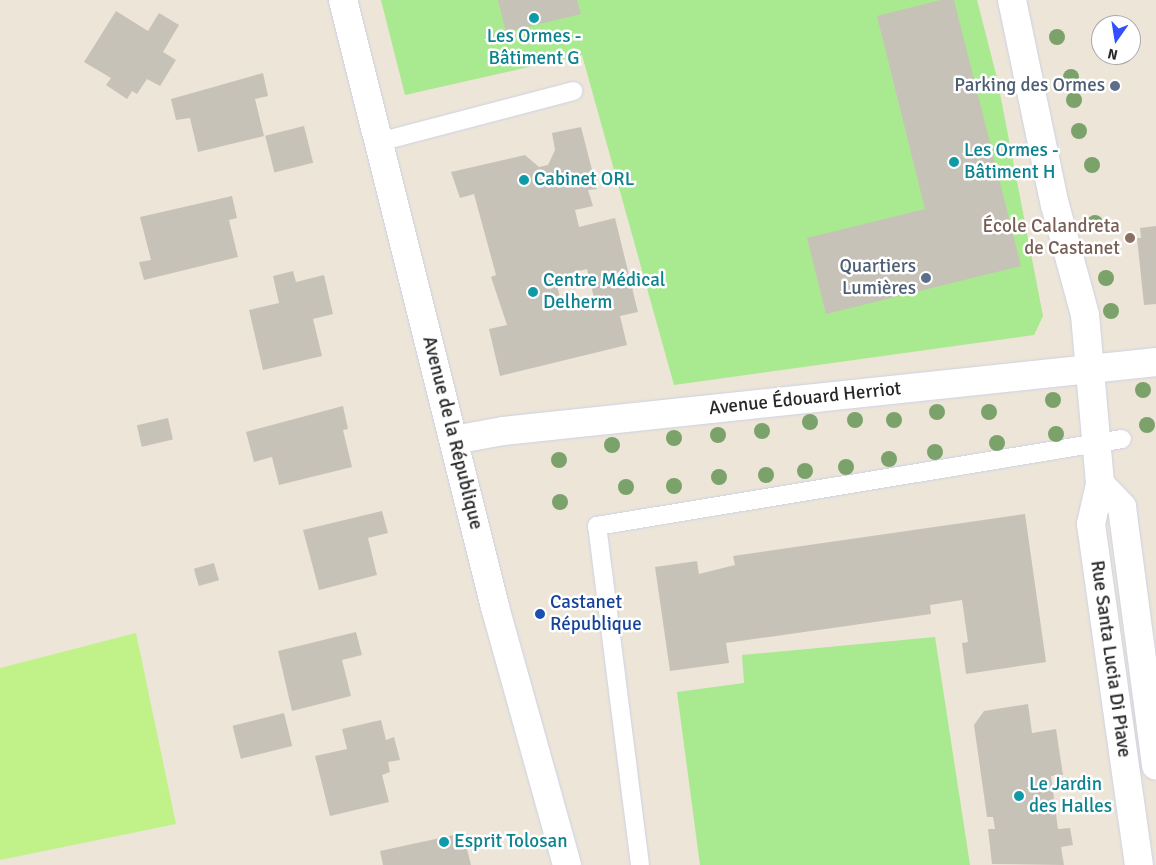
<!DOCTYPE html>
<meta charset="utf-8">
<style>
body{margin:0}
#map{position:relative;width:1156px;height:865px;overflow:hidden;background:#ece5d8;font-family:Signika,sans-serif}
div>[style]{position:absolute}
.green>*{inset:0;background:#a9e98f}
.pitch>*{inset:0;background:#c0f289}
.building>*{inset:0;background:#c7c2b8;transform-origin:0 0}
.roads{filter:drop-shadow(0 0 1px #cdd0e3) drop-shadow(0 0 1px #cdd0e3)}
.service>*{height:18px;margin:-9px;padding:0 9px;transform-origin:9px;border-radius:9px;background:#fff}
.minor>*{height:28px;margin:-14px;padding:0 14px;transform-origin:14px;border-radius:14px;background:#fff}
.tertiary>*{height:28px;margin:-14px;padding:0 14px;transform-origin:14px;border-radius:14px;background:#fff}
.trees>*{width:16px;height:16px;margin:-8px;border-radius:50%;background:#7ca26b}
.dots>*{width:14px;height:14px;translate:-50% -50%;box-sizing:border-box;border:2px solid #fff;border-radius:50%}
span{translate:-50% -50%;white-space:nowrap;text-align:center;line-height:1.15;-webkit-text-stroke:5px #fff;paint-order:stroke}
.culture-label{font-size:19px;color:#0d838f}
.left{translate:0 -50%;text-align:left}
.service-label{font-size:19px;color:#4e5e75}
.right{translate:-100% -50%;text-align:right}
.education-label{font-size:19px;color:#785e54}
.street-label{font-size:19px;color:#282828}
.transit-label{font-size:19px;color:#164399}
.north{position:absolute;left:1091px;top:15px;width:50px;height:50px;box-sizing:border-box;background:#fff;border:1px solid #a9a9a9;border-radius:50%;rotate:193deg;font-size:14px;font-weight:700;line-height:20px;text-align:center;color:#282828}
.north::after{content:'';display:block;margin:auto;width:18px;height:22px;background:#334fff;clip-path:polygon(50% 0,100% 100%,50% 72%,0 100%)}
</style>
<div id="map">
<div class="green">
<i style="clip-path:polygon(381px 0,977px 0,997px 78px,1043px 316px,1034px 335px,674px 385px,582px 55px,405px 95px)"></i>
<i style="clip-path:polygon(935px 637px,970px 865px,700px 865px,677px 692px,744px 683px,742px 655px)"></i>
</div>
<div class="pitch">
<i style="clip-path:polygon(136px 633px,176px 824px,0 860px,0 668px)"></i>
</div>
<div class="building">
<i style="clip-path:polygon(498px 0,577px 0,581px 14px,506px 32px)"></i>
<i style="clip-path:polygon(941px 0,954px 0,1021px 266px,826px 314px,807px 238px,925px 209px,877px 16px)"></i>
<i style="clip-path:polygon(116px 11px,148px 31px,159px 13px,179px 25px,163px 52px,176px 60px,160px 86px,147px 79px,137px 94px,132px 91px,127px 99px,106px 85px,111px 78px,84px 62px)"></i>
<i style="clip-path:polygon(263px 73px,268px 96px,255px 99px,264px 136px,198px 152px,190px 118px,176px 120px,171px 99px)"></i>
<i style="left:304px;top:126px;width:38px;height:40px;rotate:76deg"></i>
<i style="clip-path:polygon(evenodd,581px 127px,597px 189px,588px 190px,593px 206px,575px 210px,579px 227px,615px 218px,638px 312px,620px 316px,627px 345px,500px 376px,489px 329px,507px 325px,491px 277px,496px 275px,474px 194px,460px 198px,451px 172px,525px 155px,539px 167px,548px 165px,555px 150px,552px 133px,581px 127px,587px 269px,595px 302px,563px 310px,555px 277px,587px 269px)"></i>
<i style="clip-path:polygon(232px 196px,237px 218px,229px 220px,238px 257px,144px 280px,139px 262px,151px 260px,140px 217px)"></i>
<i style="clip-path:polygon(1156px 226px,1156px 304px,1144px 305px,1137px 238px,1141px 238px,1140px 228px)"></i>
<i style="clip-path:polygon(293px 271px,296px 282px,324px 275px,333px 314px,313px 319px,322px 356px,263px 370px,249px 310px,279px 303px,273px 276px)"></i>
<i style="clip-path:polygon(343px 406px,348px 429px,343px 430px,352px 467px,279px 485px,272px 457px,254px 462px,246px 432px)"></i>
<i style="left:168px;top:418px;width:22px;height:32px;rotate:77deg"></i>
<i style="clip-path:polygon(382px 511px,388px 533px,368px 538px,377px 575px,319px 590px,303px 530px)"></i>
<i style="clip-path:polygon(1025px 514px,1046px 662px,966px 674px,962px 643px,968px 642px,962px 600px,930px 605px,931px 614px,726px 643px,729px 663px,670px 671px,655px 567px,697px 561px,699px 574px,735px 565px,733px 556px)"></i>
<i style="left:214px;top:563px;width:18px;height:21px;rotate:74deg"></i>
<i style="clip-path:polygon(356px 632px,362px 655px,342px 660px,351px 696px,292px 711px,278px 651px)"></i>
<i style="clip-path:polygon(1028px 704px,1032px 733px,1056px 729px,1063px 775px,1051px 776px,1058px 829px,1070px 828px,1073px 845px,1061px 847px,1064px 865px,992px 864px,988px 829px,995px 829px,993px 817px,987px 817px,974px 725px,984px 711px)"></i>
<i style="left:284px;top:713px;width:34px;height:53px;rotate:76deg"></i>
<i style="clip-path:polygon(381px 720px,386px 740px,394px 737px,400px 760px,388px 762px,390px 772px,382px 775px,389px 802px,330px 816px,315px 756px,347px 749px,342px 729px)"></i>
<i style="clip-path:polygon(463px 833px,471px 865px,383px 865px,380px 851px)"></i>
</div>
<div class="roads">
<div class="service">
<i style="left:379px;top:142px;width:201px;rotate:-14.7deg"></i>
<i style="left:640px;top:865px;width:342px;rotate:-97.2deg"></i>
<i style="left:597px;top:526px;width:532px;rotate:-9.41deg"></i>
</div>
<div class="minor">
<i style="left:1012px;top:0;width:209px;rotate:78.2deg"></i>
<i style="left:1055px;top:205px;width:114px;rotate:74.7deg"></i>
<i style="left:1085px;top:315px;width:170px;rotate:84.9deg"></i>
<i style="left:1100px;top:484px;width:41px;rotate:102.7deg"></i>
<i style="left:1091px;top:524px;width:344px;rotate:82deg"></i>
<i style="left:454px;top:440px;width:50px;rotate:-10.4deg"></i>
<i style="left:503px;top:431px;width:657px;rotate:-6.03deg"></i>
<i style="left:1100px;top:484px;width:32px;rotate:46deg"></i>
<i style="left:1122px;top:507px;width:261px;rotate:82.5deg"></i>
</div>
<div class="tertiary">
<i style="left:343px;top:0;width:626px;rotate:75.94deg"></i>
<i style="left:495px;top:607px;width:268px;rotate:74.4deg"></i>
</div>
</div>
<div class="trees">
<i style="left:1057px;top:37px"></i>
<i style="left:1071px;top:77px"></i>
<i style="left:1074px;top:100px"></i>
<i style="left:1079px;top:131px"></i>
<i style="left:1092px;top:165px"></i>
<i style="left:1095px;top:223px"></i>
<i style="left:1106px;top:278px"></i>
<i style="left:1111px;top:311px"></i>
<i style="left:1143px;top:390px"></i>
<i style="left:1053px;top:400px"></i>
<i style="left:937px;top:412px"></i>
<i style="left:989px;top:412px"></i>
<i style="left:855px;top:420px"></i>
<i style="left:894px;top:420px"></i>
<i style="left:810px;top:422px"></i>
<i style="left:1147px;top:425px"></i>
<i style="left:762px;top:431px"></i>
<i style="left:1056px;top:434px"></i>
<i style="left:718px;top:435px"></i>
<i style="left:674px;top:438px"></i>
<i style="left:997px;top:443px"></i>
<i style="left:612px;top:445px"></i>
<i style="left:935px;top:452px"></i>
<i style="left:889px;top:459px"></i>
<i style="left:559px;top:460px"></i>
<i style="left:846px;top:467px"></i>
<i style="left:805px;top:471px"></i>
<i style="left:766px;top:475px"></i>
<i style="left:719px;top:477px"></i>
<i style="left:674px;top:486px"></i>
<i style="left:626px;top:487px"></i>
<i style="left:560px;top:502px"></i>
</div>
<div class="dots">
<i style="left:534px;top:18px;background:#0f9aa8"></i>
<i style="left:1115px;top:86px;background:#5c6f8a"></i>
<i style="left:954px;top:162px;background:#0f9aa8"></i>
<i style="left:524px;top:180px;background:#0f9aa8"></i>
<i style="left:1130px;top:238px;background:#8d6e63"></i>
<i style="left:926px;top:278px;background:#5c6f8a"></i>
<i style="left:533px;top:292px;background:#0f9aa8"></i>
<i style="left:540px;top:614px;background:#1a4fb4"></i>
<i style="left:1019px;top:796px;background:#0f9aa8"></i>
<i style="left:444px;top:842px;background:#0f9aa8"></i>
</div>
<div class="culture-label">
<span style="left:534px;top:48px">Les Ormes -<br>Bâtiment G</span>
<span class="left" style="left:964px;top:162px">Les Ormes -<br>Bâtiment H</span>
<span class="left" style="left:534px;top:180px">Cabinet ORL</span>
<span class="left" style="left:543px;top:292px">Centre Médical<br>Delherm</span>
<span class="left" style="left:1029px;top:796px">Le Jardin<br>des Halles</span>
<span class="left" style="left:454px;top:842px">Esprit Tolosan</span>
</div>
<div class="service-label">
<span class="right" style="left:1105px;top:86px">Parking des Ormes</span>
<span class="right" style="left:916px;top:278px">Quartiers<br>Lumières</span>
</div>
<div class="education-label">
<span class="right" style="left:1120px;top:238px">École Calandreta<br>de Castanet</span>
</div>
<div class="street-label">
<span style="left:805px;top:399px;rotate:-6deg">Avenue Édouard Herriot</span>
<span style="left:452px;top:433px;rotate:76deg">Avenue de la République</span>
<span style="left:1110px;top:659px;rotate:82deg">Rue Santa Lucia Di Piave</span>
</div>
<div class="transit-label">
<span class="left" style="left:550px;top:614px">Castanet<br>République</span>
</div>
<div class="north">N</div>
</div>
